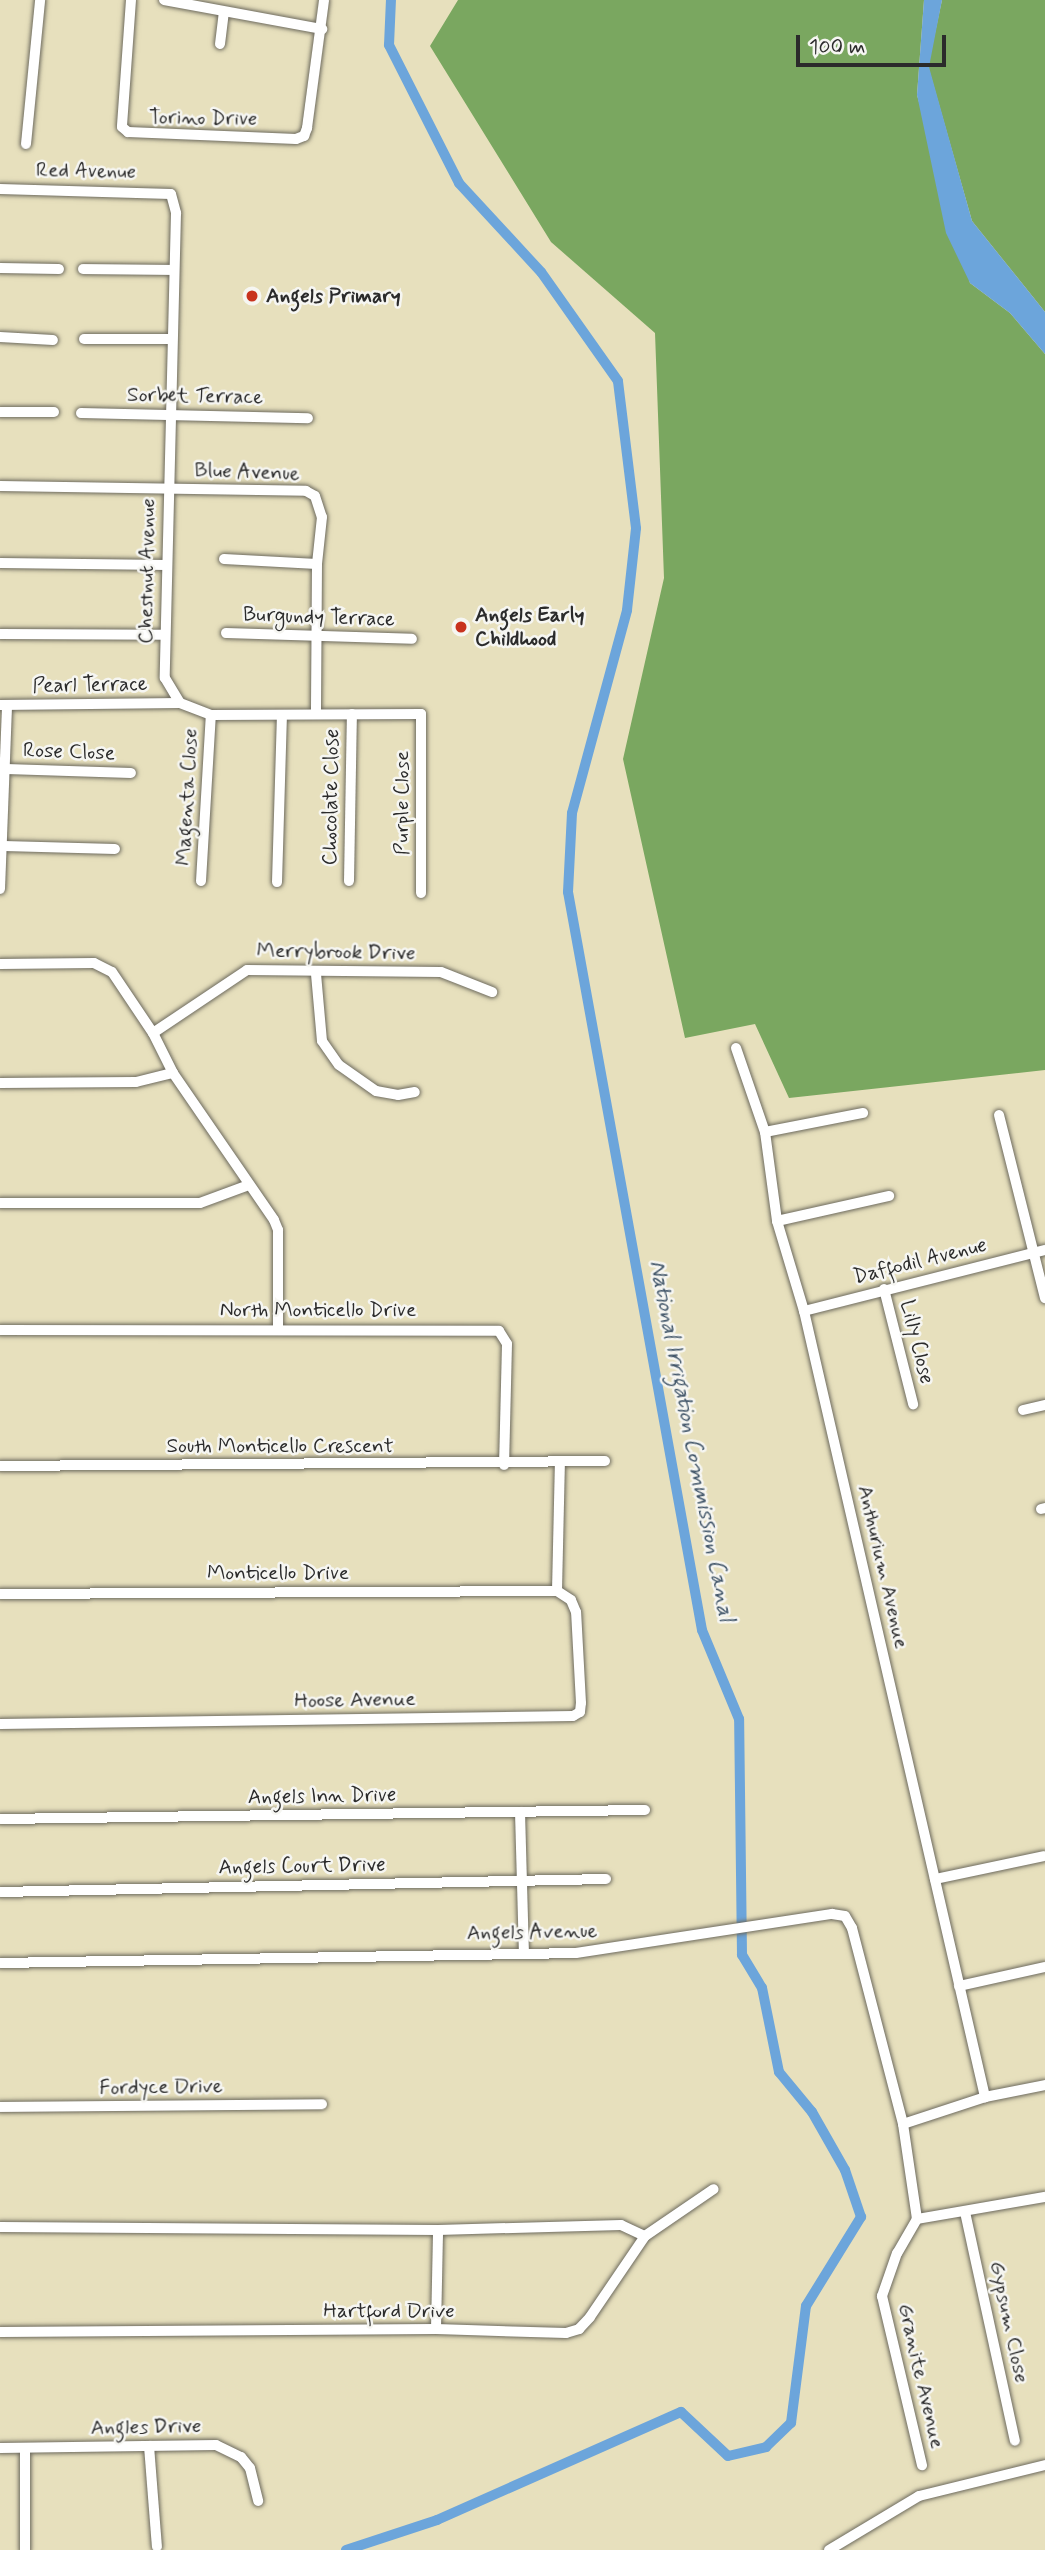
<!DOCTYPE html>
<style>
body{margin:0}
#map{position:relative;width:1045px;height:2550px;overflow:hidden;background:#e7e0bd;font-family:Mynerve,sans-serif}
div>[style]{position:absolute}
.forest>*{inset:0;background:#7aa760}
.water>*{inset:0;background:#6ca5db}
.canal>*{height:10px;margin:-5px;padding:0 5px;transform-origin:5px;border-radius:5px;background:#6ca5db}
.roads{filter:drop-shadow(0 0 2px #6d6a5e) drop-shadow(0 0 2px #6d6a5e)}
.minor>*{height:10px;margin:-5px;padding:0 5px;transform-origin:5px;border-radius:5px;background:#fff}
.dots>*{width:19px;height:19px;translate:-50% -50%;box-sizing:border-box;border:4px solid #f6f6f2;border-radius:50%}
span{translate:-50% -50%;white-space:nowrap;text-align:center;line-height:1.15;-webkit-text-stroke:5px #f6f6f2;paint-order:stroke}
.street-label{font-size:21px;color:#2b2b2b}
.poi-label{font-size:21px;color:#2b2b2b;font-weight:700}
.left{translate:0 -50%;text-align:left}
.water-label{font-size:23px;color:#425669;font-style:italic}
.scale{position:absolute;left:796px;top:35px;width:150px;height:32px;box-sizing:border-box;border:4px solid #2b2b2b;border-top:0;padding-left:9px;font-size:21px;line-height:24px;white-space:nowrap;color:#2b2b2b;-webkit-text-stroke:5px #f6f6f2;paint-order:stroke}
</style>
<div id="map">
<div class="forest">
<i style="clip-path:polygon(458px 0,924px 0,917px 95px,970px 283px,1010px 313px,1045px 354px,1045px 1070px,789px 1098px,755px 1024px,685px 1038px,623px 759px,664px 578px,655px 333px,551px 242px,430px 46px)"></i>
<i style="clip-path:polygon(942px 0,1045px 0,1045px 312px,972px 221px,928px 66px)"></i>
</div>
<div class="water">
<i style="clip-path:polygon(924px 0,942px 0,929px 67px,972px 221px,1045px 312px,1045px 354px,1010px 313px,970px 283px,946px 233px,917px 95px)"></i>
</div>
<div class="canal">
<i style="left:346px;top:2550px;width:96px;rotate:-18.2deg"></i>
<i style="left:437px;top:2520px;width:267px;rotate:-23.9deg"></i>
<i style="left:681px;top:2412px;width:64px;rotate:43.1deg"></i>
<i style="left:728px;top:2456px;width:39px;rotate:-13deg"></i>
<i style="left:766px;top:2447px;width:35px;rotate:-44deg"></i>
<i style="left:791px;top:2423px;width:118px;rotate:-82.7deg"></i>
<i style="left:806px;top:2306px;width:105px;rotate:-58.3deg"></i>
<i style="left:861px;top:2217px;width:50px;rotate:-108.8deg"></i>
<i style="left:845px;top:2170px;width:67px;rotate:-119.6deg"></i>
<i style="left:812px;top:2112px;width:52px;rotate:-129.5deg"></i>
<i style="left:779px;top:2072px;width:86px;rotate:-101.4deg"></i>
<i style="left:762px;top:1988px;width:39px;rotate:-121deg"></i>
<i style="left:742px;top:1955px;width:236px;rotate:-90.7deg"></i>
<i style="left:739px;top:1719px;width:96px;rotate:-112.6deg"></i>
<i style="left:702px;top:1630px;width:750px;rotate:-100.29deg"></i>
<i style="left:568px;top:892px;width:79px;rotate:-87.1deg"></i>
<i style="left:572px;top:813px;width:210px;rotate:-74.8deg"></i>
<i style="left:627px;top:610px;width:82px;rotate:-83.7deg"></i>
<i style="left:636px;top:528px;width:148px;rotate:-97deg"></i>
<i style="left:618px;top:381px;width:133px;rotate:-125.2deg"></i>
<i style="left:541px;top:272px;width:121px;rotate:-132.7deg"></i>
<i style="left:459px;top:183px;width:155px;rotate:-116.9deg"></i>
<i style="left:389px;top:45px;width:45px;rotate:-87.5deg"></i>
</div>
<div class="roads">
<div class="minor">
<i style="left:131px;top:0;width:127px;rotate:94.1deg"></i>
<i style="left:122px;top:127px;width:8px;rotate:40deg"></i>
<i style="left:128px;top:132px;width:168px;rotate:2.4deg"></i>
<i style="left:296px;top:139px;width:9px;rotate:-21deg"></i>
<i style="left:304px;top:136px;width:9px;rotate:-69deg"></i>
<i style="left:307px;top:128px;width:129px;rotate:-82.4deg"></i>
<i style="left:164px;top:0;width:161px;rotate:10.4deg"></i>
<i style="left:220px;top:44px;width:31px;rotate:-83deg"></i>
<i style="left:26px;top:144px;width:145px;rotate:-84.4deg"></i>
<i style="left:0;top:189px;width:171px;rotate:1.7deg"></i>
<i style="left:171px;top:194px;width:20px;rotate:75deg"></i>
<i style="left:176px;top:213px;width:465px;rotate:91.4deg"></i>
<i style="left:165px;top:678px;width:29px;rotate:59deg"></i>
<i style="left:180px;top:703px;width:33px;rotate:21deg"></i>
<i style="left:211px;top:715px;width:210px;rotate:-0.3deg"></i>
<i style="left:421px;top:714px;width:179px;rotate:90deg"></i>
<i style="left:0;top:268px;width:59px;rotate:1deg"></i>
<i style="left:83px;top:269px;width:90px;rotate:0.6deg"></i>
<i style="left:0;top:337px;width:53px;rotate:3.2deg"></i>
<i style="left:84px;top:339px;width:87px"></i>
<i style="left:0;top:412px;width:54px"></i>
<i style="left:81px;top:413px;width:227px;rotate:1.3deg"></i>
<i style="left:0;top:486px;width:306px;rotate:0.9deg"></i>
<i style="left:306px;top:491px;width:10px;rotate:29deg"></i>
<i style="left:315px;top:496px;width:22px;rotate:72deg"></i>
<i style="left:322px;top:517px;width:47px;rotate:96.1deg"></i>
<i style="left:317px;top:564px;width:149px;rotate:90.4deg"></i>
<i style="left:224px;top:559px;width:93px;rotate:3.1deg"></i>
<i style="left:0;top:563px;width:167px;rotate:0.7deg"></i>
<i style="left:226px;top:633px;width:186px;rotate:1.8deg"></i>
<i style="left:0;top:634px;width:165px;rotate:0.3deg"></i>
<i style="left:0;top:705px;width:180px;rotate:-0.6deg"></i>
<i style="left:6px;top:769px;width:125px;rotate:1.8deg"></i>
<i style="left:4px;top:846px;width:111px;rotate:1.5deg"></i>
<i style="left:201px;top:881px;width:166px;rotate:-86.6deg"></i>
<i style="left:349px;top:881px;width:167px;rotate:-89deg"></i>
<i style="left:277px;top:882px;width:167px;rotate:-88.3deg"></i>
<i style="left:0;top:889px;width:184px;rotate:-87.8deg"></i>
<i style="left:0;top:964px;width:94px;rotate:-0.6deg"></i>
<i style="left:94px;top:963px;width:20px;rotate:27deg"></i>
<i style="left:112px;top:972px;width:73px;rotate:56.1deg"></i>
<i style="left:153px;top:1033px;width:45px;rotate:63.4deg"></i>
<i style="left:173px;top:1073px;width:178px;rotate:55.5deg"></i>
<i style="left:274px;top:1220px;width:11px;rotate:68deg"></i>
<i style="left:278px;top:1230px;width:98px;rotate:90deg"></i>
<i style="left:316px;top:974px;width:67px;rotate:84.9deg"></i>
<i style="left:322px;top:1041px;width:29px;rotate:55deg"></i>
<i style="left:339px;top:1065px;width:45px;rotate:35.1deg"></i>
<i style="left:376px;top:1091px;width:22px;rotate:10deg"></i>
<i style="left:398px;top:1095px;width:17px;rotate:-10deg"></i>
<i style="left:153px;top:1033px;width:113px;rotate:-33.8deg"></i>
<i style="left:247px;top:970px;width:194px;rotate:0.6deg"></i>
<i style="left:441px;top:972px;width:55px;rotate:21.4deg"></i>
<i style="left:736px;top:1048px;width:89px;rotate:71deg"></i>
<i style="left:765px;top:1132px;width:90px;rotate:82.3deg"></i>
<i style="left:777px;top:1221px;width:94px;rotate:73.3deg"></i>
<i style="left:804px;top:1311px;width:807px;rotate:77.03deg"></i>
<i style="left:0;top:1083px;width:136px;rotate:-0.4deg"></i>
<i style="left:136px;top:1082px;width:38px;rotate:-14deg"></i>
<i style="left:999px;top:1115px;width:189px;rotate:75.9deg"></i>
<i style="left:765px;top:1132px;width:100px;rotate:-11deg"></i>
<i style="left:0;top:1203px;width:200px"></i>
<i style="left:200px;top:1203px;width:52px;rotate:-20.2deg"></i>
<i style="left:777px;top:1221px;width:115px;rotate:-12.6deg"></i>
<i style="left:884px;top:1289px;width:119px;rotate:75.8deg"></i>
<i style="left:804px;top:1311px;width:249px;rotate:-14.2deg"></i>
<i style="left:0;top:1330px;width:499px;rotate:0.1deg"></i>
<i style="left:499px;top:1331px;width:15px;rotate:58deg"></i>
<i style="left:507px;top:1344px;width:121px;rotate:91.4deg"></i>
<i style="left:1023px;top:1410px;width:23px;rotate:-13deg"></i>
<i style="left:0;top:1466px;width:605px;rotate:-0.47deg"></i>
<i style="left:1041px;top:1509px;width:4px;rotate:-14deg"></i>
<i style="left:557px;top:1591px;width:128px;rotate:-88.7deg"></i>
<i style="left:0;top:1594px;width:557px;rotate:-0.31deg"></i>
<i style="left:0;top:1724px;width:573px;rotate:-0.8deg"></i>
<i style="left:573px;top:1716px;width:8px;rotate:-30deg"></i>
<i style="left:580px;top:1712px;width:9px;rotate:-84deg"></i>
<i style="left:581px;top:1703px;width:91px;rotate:-93.1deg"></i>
<i style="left:576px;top:1612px;width:13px;rotate:-113deg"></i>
<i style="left:571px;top:1600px;width:17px;rotate:-147deg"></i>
<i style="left:520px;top:1812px;width:139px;rotate:88.4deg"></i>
<i style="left:0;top:1819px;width:645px;rotate:-0.8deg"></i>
<i style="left:935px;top:1879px;width:111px;rotate:-11.9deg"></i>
<i style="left:0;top:1892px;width:606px;rotate:-1.23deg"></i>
<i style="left:0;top:1963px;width:576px;rotate:-0.99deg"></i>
<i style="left:576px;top:1953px;width:259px;rotate:-8.7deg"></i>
<i style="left:832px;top:1914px;width:13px;rotate:9deg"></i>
<i style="left:845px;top:1916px;width:14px;rotate:60deg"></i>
<i style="left:852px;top:1928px;width:203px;rotate:75.4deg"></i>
<i style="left:903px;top:2124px;width:96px;rotate:81.6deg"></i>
<i style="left:917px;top:2219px;width:39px;rotate:120deg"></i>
<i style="left:897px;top:2253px;width:46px;rotate:109.2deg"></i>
<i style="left:882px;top:2296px;width:174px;rotate:76.7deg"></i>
<i style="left:959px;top:1986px;width:88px;rotate:-12.5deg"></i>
<i style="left:0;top:2107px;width:322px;rotate:-0.5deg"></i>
<i style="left:903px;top:2124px;width:86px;rotate:-18.2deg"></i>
<i style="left:985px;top:2097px;width:61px;rotate:-11.3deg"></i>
<i style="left:965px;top:2212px;width:234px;rotate:77.7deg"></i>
<i style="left:917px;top:2219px;width:130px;rotate:-9.8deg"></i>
<i style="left:0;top:2227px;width:438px;rotate:0.4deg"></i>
<i style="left:438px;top:2230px;width:183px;rotate:-1.6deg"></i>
<i style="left:621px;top:2225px;width:26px;rotate:25deg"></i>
<i style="left:436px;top:2329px;width:99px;rotate:-88.8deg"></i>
<i style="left:0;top:2332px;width:436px;rotate:-0.4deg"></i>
<i style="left:436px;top:2329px;width:130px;rotate:1.8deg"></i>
<i style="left:566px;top:2333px;width:14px;rotate:-17deg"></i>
<i style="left:579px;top:2329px;width:16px;rotate:-47deg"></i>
<i style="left:590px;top:2317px;width:98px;rotate:-55.8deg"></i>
<i style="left:645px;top:2236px;width:83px;rotate:-34.3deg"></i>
<i style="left:149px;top:2446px;width:101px;rotate:85.5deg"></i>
<i style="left:0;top:2448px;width:216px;rotate:-0.8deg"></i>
<i style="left:216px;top:2445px;width:28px;rotate:26deg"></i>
<i style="left:241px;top:2457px;width:14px;rotate:51deg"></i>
<i style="left:250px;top:2468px;width:34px;rotate:76deg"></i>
<i style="left:25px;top:2448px;width:102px;rotate:90deg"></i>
<i style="left:829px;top:2550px;width:105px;rotate:-31deg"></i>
<i style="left:919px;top:2496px;width:130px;rotate:-13.8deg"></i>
</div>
</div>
<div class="dots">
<i style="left:252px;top:296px;background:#c8321e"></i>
<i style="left:461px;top:627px;background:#c8321e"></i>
</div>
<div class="street-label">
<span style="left:203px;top:118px;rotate:1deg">Torino Drive</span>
<span style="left:86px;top:171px;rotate:1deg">Red Avenue</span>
<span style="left:195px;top:396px;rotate:1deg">Sorbet Terrace</span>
<span style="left:247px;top:472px;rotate:2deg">Blue Avenue</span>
<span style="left:147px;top:571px;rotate:-89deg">Chestnut Avenue</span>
<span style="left:319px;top:617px;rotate:2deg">Burgundy Terrace</span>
<span style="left:90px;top:685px;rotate:-1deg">Pearl Terrace</span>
<span style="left:69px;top:752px;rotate:2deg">Rose Close</span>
<span style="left:187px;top:797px;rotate:-87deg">Magenta Close</span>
<span style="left:331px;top:797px;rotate:-89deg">Chocolate Close</span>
<span style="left:402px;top:803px;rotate:-90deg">Purple Close</span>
<span style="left:336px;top:952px;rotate:1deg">Merrybrook Drive</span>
<span style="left:920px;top:1261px;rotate:-14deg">Daffodil Avenue</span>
<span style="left:318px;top:1310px">North Monticello Drive</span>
<span style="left:917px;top:1342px;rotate:76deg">Lilly Close</span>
<span style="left:280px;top:1446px">South Monticello Crescent</span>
<span style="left:883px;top:1567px;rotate:77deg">Anthurium Avenue</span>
<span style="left:278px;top:1573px">Monticello Drive</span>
<span style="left:355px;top:1700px;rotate:-1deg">Hoose Avenue</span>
<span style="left:322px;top:1796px;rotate:-1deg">Angels Inn Drive</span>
<span style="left:302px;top:1866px;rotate:-1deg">Angels Court Drive</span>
<span style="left:532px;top:1932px;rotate:-1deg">Angels Avenue</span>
<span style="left:161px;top:2087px;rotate:-1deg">Fordyce Drive</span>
<span style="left:389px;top:2311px">Hartford Drive</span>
<span style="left:1009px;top:2322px;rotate:78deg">Gypsum Close</span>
<span style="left:921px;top:2376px;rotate:77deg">Granite Avenue</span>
<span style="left:146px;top:2427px;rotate:-1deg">Angles Drive</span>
</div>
<div class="poi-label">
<span class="left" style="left:266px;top:296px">Angels Primary</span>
<span class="left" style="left:475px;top:627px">Angels Early<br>Childhood</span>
</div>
<div class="water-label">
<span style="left:691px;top:1441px;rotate:79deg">National Irrigation Commission Canal</span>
</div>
<div class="scale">100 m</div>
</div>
